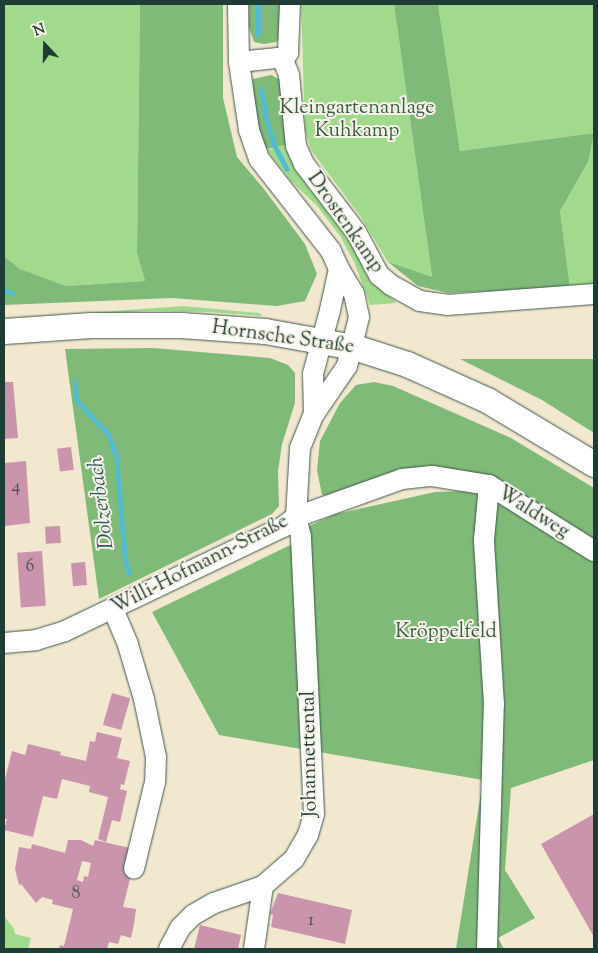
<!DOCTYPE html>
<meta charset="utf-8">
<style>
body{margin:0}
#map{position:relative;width:598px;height:953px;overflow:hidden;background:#f1e8cf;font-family:"Sorts Mill Goudy",serif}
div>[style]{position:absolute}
.green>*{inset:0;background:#a1da8d}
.forest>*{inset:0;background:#80ba78}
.stream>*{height:5px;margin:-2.5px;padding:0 2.5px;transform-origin:2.5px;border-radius:2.5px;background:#53bcd1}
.building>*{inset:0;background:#c994ac;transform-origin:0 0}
.roads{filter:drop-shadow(0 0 1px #3e574b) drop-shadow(0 0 1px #3e574b)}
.minor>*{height:20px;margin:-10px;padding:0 10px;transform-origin:10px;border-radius:10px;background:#fff}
.major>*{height:25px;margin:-12.5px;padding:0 12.5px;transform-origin:12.5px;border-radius:12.5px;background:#fff}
span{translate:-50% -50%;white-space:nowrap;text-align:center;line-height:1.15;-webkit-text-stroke:4px #f7f3e8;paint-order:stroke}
.number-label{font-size:18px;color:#4a5352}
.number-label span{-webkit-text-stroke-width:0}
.park-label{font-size:20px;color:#395c46}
.street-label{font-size:20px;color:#1f3d34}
.water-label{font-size:21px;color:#2c5d5b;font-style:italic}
.frame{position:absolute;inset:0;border:5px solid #1f3d34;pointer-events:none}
.north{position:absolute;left:20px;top:20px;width:50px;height:50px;-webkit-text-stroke:4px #f7f3e8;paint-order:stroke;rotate:339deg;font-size:14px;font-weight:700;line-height:20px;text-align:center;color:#1f3d34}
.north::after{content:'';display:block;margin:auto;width:18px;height:22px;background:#1f3d34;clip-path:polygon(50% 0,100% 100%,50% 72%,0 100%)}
</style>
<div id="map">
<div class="green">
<i style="clip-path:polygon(4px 4px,140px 4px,137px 253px,145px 281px,66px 286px,20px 269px,4px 256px)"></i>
<i style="clip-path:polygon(301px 4px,394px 4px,432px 278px,388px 262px,361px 217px,311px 150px,305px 130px)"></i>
<i style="clip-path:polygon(438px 4px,594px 4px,594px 286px,570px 287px,560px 211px,588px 162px,593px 133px,460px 151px)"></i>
<i style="clip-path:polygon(286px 145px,382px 290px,397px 303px,370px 305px,354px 262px,340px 236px,317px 206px,291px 181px,267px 150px)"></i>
<i style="clip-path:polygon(183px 306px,260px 313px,262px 316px,208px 312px,150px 311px,4px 319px)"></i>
<i style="clip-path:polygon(4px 916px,14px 929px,15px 934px,31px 938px,28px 949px,4px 949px)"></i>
</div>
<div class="forest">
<i style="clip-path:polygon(140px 4px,223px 4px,223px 98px,237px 157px,264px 189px,305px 244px,317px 274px,305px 301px,277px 306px,172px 298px,4px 305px,4px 256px,20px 269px,66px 286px,145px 281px,137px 253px)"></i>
<i style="clip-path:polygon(249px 4px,282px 4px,283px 33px,276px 42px,264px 44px,254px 42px,249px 27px)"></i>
<i style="clip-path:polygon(394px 4px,438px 4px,460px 151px,594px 133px,588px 162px,560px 211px,570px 287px,448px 293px,418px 286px,388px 262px,432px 277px)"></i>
<i style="clip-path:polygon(271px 75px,281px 80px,286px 145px,267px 149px,257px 129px,252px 85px,253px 79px)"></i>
<i style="clip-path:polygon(153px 348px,270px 358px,288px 365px,295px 373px,295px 403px,282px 444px,278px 471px,279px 506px,272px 514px,99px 599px,65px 349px)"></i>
<i style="clip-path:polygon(460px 359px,594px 359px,594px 433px,542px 400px)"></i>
<i style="clip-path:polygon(374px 382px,393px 386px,511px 438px,594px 488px,594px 539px,525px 496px,474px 473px,439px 467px,401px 472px,333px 496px,322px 495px,317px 470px,320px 441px,340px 403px,356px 385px)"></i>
<i style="clip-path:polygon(466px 491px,485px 496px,501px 504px,594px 562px,594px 760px,511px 788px,505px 870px,535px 918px,498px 938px,504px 949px,456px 949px,483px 780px,219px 735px,152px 612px,309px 536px,309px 526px,336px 514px,435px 492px)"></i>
</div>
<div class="stream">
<i style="left:258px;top:4px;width:30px;rotate:90deg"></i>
<i style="left:261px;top:89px;width:29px;rotate:80deg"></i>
<i style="left:266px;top:118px;width:28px;rotate:73deg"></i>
<i style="left:274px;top:145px;width:27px;rotate:62deg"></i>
<i style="left:4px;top:290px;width:9px;rotate:21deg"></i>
<i style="left:75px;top:383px;width:17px;rotate:87deg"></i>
<i style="left:76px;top:400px;width:47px;rotate:46.7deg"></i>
<i style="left:108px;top:434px;width:23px;rotate:70deg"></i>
<i style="left:116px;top:456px;width:104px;rotate:85.1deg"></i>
<i style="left:125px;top:560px;width:13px;rotate:72deg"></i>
</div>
<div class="building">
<i style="clip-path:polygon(4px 382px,13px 382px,18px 438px,4px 439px)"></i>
<i style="left:71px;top:447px;width:23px;height:14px;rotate:83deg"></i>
<i style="clip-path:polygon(26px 461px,30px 523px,5px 526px,4px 463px)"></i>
<i style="left:60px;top:526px;width:17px;height:15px;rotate:87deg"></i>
<i style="left:42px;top:551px;width:55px;height:25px;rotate:86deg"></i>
<i style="left:85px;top:562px;width:23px;height:14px;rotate:85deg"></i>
<i style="left:112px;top:693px;width:19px;height:33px;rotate:16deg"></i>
<i style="clip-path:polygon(97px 732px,122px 738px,117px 758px,130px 761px,124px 785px,121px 784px,120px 789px,127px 791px,120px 822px,112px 820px,106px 842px,98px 839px,108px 797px,89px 792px,90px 786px,62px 779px,57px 799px,43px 796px,33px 837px,4px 830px,7px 819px,4px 819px,4px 783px,12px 751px,25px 755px,28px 744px,61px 752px,60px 755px,86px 761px,90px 741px,95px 742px)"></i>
<i style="clip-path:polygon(594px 814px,594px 937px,541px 844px)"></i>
<i style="clip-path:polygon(evenodd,68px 840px,81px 840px,93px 846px,95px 840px,130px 848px,124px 873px,131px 875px,123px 907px,136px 909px,134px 924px,131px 938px,121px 935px,118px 944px,109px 942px,107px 949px,59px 949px,60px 945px,64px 946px,73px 909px,52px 904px,53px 900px,42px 897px,36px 903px,21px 884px,19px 885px,15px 869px,19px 847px,31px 849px,32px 844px,65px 853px,68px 840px,82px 861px,91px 863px,88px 877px,84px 876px,83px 882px,77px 880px,82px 861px)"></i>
<i style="clip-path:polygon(278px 893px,352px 910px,345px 944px,271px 927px,273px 915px,270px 914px)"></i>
<i style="clip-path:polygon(200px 925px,241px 935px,238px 949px,194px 949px)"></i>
</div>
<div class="roads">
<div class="minor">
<i style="left:283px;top:60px;width:9px;rotate:-54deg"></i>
<i style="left:288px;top:53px;width:49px;rotate:-87.7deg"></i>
<i style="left:239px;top:62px;width:39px;rotate:-6deg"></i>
<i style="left:278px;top:58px;width:5px;rotate:22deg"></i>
<i style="left:283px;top:60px;width:16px;rotate:68deg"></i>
<i style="left:289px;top:75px;width:71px;rotate:84.4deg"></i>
<i style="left:296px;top:146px;width:20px;rotate:66deg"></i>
<i style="left:304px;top:164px;width:86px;rotate:52.6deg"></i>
<i style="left:356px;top:232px;width:49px;rotate:61.9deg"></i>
<i style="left:379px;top:275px;width:16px;rotate:40deg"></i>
<i style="left:391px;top:285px;width:33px;rotate:29deg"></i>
<i style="left:420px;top:301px;width:27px;rotate:8deg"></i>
<i style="left:447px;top:305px;width:147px;rotate:-4.3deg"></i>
<i style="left:314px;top:414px;width:40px;rotate:-91.4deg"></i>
<i style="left:313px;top:374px;width:66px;rotate:-75.1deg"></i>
<i style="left:330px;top:310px;width:42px;rotate:-77.6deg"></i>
<i style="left:113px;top:609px;width:39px;rotate:67deg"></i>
<i style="left:128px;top:645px;width:56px;rotate:73.5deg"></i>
<i style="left:144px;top:699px;width:59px;rotate:78.3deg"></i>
<i style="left:156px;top:757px;width:25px;rotate:92deg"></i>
<i style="left:155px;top:782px;width:89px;rotate:103.6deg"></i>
<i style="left:4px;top:643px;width:32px;rotate:-5deg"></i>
<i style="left:36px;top:640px;width:30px;rotate:-17deg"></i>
<i style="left:65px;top:631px;width:242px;rotate:-25.5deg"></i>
<i style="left:283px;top:527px;width:16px;rotate:-38deg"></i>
<i style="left:296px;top:517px;width:69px;rotate:-86.7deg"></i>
<i style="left:300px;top:448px;width:37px;rotate:-68deg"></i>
<i style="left:314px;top:414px;width:58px;rotate:-55.5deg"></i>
<i style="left:347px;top:366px;width:50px;rotate:-76.2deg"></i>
<i style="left:359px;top:317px;width:24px;rotate:-102deg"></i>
<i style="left:354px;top:294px;width:29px;rotate:-121deg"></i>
<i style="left:339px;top:269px;width:20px;rotate:-114deg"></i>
<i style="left:331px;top:251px;width:117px;rotate:-128deg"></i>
<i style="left:259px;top:159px;width:31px;rotate:-109deg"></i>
<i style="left:249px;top:130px;width:69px;rotate:-98.4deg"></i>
<i style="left:239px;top:62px;width:58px;rotate:-91deg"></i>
<i style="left:169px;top:949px;width:24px;rotate:-62deg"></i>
<i style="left:180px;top:928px;width:18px;rotate:-45deg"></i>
<i style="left:193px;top:915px;width:24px;rotate:-30deg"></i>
<i style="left:214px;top:903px;width:52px;rotate:-19.1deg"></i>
<i style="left:263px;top:886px;width:41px;rotate:-41.1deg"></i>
<i style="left:294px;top:859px;width:28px;rotate:-60deg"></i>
<i style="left:308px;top:835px;width:22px;rotate:-74deg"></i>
<i style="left:314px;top:814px;width:278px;rotate:-92.7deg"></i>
<i style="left:301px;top:536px;width:20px;rotate:-105deg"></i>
<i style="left:296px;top:517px;width:113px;rotate:-19.7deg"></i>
<i style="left:402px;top:479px;width:30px;rotate:-6deg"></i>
<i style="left:432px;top:476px;width:58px;rotate:9deg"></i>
<i style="left:489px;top:485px;width:124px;rotate:32.2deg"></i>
<i style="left:254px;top:949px;width:64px;rotate:-81.9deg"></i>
<i style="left:487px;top:949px;width:244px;rotate:-88.4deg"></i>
<i style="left:494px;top:705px;width:165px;rotate:-93.5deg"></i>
<i style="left:484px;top:540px;width:55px;rotate:-84.8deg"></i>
</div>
<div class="major">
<i style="left:4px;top:331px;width:87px;rotate:-3.9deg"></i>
<i style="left:91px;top:325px;width:90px"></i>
<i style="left:181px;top:325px;width:84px;rotate:4.1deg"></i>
<i style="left:265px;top:331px;width:90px;rotate:10.2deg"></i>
<i style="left:354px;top:347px;width:56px;rotate:17.8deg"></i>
<i style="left:407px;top:364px;width:88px;rotate:24.2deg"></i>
<i style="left:487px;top:400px;width:125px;rotate:30.9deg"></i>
</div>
</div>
<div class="number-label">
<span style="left:16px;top:487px">4</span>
<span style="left:30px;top:567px">6</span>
<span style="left:76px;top:894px">8</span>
<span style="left:311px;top:921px">1</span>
</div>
<div class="park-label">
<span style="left:357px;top:120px">Kleingartenanlage<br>Kuhkamp</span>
<span style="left:446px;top:632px">Kröppelfeld</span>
</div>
<div class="street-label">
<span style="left:345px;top:223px;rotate:55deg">Drostenkamp</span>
<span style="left:283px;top:338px;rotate:8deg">Hornsche Straße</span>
<span style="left:533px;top:513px;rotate:32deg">Waldweg</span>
<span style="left:200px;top:565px;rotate:-27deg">Willi-Hofmann-Straße</span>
<span style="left:310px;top:754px;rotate:-91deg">Johannettental</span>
</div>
<div class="water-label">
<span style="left:102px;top:503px;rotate:-97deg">Dolzerbach</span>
</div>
<div class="frame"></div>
<div class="north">N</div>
</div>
